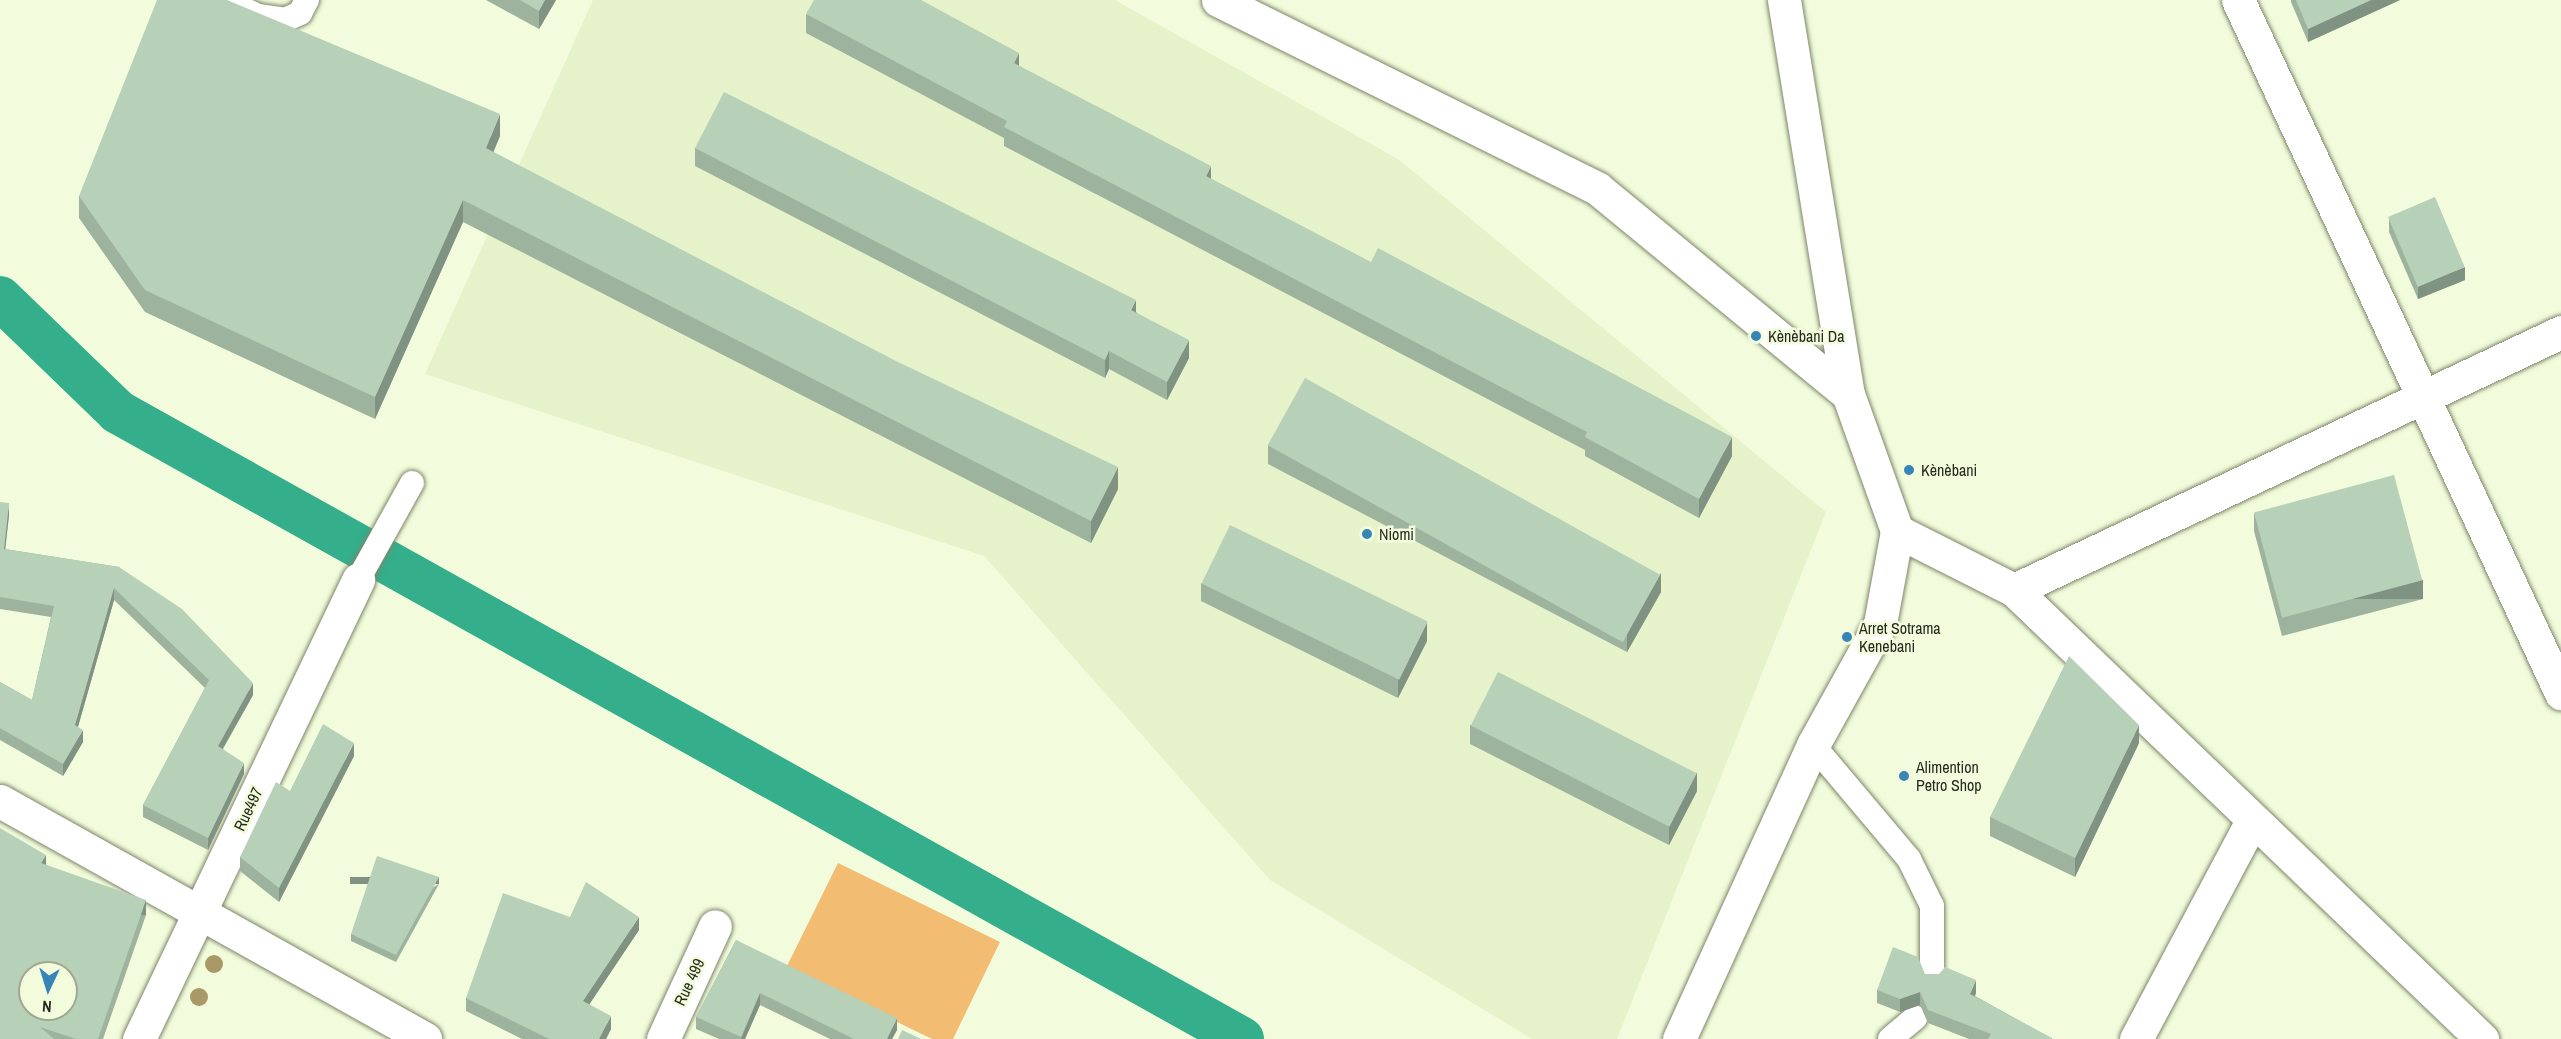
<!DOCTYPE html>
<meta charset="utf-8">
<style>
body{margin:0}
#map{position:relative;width:2561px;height:1039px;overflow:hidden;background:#f2fcdc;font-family:"Archivo Narrow",sans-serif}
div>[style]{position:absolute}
.built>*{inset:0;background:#e5f2ca}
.green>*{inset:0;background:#f2bc72}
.canal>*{height:44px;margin:-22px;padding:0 22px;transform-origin:22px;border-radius:22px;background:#34ae8b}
.roads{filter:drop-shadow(0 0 2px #7d8669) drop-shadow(0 0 2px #7d8669)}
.service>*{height:24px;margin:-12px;padding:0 12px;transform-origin:12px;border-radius:12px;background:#fff}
.minor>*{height:33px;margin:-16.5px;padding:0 16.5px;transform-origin:16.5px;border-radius:16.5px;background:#fff}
.secondary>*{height:33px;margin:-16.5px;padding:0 16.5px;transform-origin:16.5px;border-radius:16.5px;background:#fff}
.trees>*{width:18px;height:18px;margin:-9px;border-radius:50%;background:#a99966}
.wall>*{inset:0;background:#9db39e}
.shaded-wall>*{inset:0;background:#809281;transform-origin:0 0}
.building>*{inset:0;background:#b7d0b8;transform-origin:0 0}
.dots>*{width:16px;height:16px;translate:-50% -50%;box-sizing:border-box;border:3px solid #f2fcdc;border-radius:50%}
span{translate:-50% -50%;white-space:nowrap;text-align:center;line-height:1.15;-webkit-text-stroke:5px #f2fcdc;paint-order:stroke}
.poi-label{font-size:16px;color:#272b1f}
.left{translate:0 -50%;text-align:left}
.street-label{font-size:16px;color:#272b1f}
.north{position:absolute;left:18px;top:961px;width:60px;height:60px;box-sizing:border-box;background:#f2fcdc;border:2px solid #a1a890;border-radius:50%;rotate:184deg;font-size:16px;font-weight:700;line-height:24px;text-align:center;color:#272b1f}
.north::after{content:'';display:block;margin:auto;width:21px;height:27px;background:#3784b7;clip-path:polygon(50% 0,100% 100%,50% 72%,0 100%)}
</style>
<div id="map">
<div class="built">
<i style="clip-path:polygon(593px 0,1115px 0,1398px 159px,1826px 512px,1617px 1039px,1532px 1039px,1270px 880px,984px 556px,425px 374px)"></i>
</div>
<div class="green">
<i style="clip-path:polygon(838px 863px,1000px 942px,953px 1039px,932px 1039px,786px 968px)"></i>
</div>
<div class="canal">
<i style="left:0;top:298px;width:164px;rotate:44deg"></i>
<i style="left:118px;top:412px;width:1287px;rotate:29.15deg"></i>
</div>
<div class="roads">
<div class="service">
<i style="left:224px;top:0;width:38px;rotate:25deg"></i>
<i style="left:258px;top:16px;width:27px;rotate:8deg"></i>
<i style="left:285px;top:20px;width:17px;rotate:-25deg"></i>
<i style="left:300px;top:13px;width:15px;rotate:-62deg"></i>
<i style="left:358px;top:580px;width:111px;rotate:-60.9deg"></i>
<i style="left:1813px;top:745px;width:149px;rotate:49.9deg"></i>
<i style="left:1909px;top:859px;width:52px;rotate:63.9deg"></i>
<i style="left:1932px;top:906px;width:69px;rotate:90deg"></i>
<i style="left:1890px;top:1039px;width:33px;rotate:-40deg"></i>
</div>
<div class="minor">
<i style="left:1784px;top:0;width:399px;rotate:80.8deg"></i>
<i style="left:2238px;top:0;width:765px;rotate:65.01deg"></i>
<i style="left:1897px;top:531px;width:131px;rotate:26.8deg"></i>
<i style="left:2014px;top:590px;width:649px;rotate:43.81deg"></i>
<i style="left:2014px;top:590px;width:605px;rotate:-25.25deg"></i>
<i style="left:0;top:801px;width:487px;rotate:29.2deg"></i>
<i style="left:139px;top:1039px;width:509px;rotate:-64.49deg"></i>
<i style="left:663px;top:1039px;width:124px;rotate:-65.3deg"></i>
<i style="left:2136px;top:1039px;width:247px;rotate:-62deg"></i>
</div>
<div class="secondary">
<i style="left:1218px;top:0;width:424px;rotate:26.4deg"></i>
<i style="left:1598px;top:189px;width:323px;rotate:39.4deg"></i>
<i style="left:1848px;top:394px;width:145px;rotate:70.3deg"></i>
<i style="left:1897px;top:531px;width:95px;rotate:100.4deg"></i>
<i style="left:1880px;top:624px;width:138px;rotate:119deg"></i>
<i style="left:1813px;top:745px;width:323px;rotate:114.5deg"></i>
</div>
</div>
<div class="trees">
<i style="left:214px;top:964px"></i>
<i style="left:199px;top:997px"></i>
</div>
<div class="wall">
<i style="clip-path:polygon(486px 0,556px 0,539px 29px)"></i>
<i style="clip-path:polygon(2291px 0,2400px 0,2308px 42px,2291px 2px)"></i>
<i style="clip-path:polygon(806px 14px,1019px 66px,1211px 179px,1732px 456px,1699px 518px,1585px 456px,1585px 450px,1004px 146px,1004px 138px,806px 33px)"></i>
<i style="clip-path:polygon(500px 136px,493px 152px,1118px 489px,1091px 543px,463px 222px,375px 419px,145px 312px,79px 218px,79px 196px)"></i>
<i style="clip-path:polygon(695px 148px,1136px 312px,1189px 358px,1167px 400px,1109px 369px,1105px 378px,695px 166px)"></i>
<i style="clip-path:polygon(2389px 219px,2465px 280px,2418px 299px,2389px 232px)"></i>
<i style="clip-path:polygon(1268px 445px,1661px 592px,1627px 652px,1268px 464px)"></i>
<i style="clip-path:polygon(0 502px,9px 515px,5px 549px,119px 567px,253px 695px,223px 749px,244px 774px,208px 850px,143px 817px,143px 805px,205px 688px,114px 600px,78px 727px,83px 742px,63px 776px,0 740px,0 682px,32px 700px,51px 617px,0 609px)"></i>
<i style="clip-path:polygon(2254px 513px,2423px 599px,2282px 636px,2254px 531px)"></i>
<i style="clip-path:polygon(1201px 583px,1427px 641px,1398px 698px,1201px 601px)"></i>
<i style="clip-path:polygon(1470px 725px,1697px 791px,1669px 845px,1470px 744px)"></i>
<i style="clip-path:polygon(2139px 743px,2075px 877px,1990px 836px,1990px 817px)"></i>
<i style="clip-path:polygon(354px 756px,279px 902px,240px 871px,240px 857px,290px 791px)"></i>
<i style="clip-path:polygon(46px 865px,146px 915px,103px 1039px,0 1039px)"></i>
<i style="clip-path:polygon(439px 884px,396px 962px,351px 941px,351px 934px)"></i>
<i style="clip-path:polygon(570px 917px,639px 930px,589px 1004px,611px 1029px,606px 1039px,522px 1039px,466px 1011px,466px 998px)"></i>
<i style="clip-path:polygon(736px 940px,897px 1030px,892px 1039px,830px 1039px,760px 1005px,745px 1039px,719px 1039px,696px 1029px,696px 1017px)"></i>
<i style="clip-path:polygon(1925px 974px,1976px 993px,1975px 996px,2052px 1039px,1969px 1039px,1928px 1023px,1920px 1005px,1900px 1012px,1877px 1003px,1877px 990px)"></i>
</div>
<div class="shaded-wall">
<i style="clip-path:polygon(545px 0,556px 0,539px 29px,539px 11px)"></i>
<i style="clip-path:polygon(2371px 0,2400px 0,2308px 42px,2308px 29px)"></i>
<i style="clip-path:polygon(1019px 53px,1019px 71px,1014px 63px)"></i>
<i style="clip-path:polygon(500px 114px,500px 136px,486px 170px,486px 148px)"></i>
<i style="clip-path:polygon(1211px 166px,1211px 185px,1206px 176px)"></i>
<i style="clip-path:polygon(463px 200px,463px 222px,375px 419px,375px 397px)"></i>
<i style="clip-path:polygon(2465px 267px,2465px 280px,2418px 299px,2418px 286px)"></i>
<i style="clip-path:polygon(1136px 300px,1136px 318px,1131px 310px)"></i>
<i style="clip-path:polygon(1189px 340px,1189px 358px,1167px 400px,1167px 382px)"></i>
<i style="clip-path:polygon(1109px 351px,1109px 369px,1105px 378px,1105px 360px)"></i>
<i style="clip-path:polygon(1732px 437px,1732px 456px,1699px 518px,1699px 499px)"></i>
<i style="clip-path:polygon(1118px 467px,1118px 489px,1091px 543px,1091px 521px)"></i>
<i style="clip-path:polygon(9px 503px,9px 515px,4px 561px,4px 549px)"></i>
<i style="clip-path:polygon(1661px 573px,1661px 592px,1627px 652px,1627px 633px)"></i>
<i style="left:2423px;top:580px;width:19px;height:146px;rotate:90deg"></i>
<i style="clip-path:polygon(114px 588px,114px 600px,75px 737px,75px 725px)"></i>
<i style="clip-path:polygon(1427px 622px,1427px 641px,1398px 698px,1398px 679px)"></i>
<i style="clip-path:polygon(253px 683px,253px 695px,218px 757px,218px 746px)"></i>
<i style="clip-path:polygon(2139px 725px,2139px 743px,2075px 877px,2075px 858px)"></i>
<i style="clip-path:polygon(83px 730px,83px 742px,63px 776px,63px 764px)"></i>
<i style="clip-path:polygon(354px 743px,354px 756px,279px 902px,279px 888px)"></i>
<i style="clip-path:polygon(244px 763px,244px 774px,208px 850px,208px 838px)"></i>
<i style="clip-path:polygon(1697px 772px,1697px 791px,1669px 845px,1669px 826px)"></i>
<i style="clip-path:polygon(46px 855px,46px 869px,41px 863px)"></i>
<i style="left:439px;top:877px;width:7px;height:89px;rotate:90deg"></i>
<i style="left:146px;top:900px;width:15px;height:147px;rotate:90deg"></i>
<i style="clip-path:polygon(639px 917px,639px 930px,583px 1014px,583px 1001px)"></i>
<i style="clip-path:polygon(1976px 980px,1976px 993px,1970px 1007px,1970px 994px)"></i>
<i style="clip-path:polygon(1920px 992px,1920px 1005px,1900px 1012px,1900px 999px)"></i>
<i style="clip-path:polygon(760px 993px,760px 1005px,745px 1039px,741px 1039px)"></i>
<i style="clip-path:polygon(611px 1016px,611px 1029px,606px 1039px,599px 1039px)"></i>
<i style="clip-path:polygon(897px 1018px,897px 1030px,892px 1039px,887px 1039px)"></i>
</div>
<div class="building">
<i style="clip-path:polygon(157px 0,227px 0,500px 114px,486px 148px,896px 361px,1118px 467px,1091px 521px,463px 200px,375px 397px,145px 290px,79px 196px)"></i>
<i style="clip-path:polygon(520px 0,545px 0,539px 11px)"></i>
<i style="clip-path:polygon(814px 0,921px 0,1019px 53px,1014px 63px,1211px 166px,1206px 176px,1371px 262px,1378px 248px,1732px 437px,1699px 499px,1585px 437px,1587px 432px,1004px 127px,1007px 121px,806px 14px)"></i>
<i style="clip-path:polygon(2296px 0,2371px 0,2308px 29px)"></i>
<i style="clip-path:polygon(724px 92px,1136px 300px,1131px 310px,1189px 340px,1167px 382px,1109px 351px,1105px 360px,695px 148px)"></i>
<i style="left:2435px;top:197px;width:76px;height:51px;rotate:67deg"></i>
<i style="left:1305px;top:378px;width:406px;height:77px;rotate:29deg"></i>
<i style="left:2394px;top:475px;width:109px;height:145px;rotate:75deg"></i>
<i style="clip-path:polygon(0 502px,9px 503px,4px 549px,119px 567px,182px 609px,253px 683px,218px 746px,244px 763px,208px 838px,143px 805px,209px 680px,114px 588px,75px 725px,83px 730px,63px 764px,0 728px,0 682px,32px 700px,54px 606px,0 597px)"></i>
<i style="left:1230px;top:525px;width:220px;height:65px;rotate:26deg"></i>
<i style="clip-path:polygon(2069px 656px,2139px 725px,2075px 858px,1990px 817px)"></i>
<i style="left:1498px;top:672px;width:223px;height:60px;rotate:27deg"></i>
<i style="clip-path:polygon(323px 724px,354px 743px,279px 888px,240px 857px,276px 782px,290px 791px)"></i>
<i style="clip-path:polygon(evenodd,0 828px,46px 855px,41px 863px,146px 900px,98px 1039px,76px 1039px,40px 1027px,54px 1039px,0 1039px,0 828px,30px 973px,66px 973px,66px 1009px,30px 1009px,30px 973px)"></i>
<i style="clip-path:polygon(377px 856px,439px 877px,396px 955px,351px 934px)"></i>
<i style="clip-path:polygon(586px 882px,639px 917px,583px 1001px,611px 1016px,599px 1039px,549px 1039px,466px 998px,503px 893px,570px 917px)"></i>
<i style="clip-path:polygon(736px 940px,897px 1018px,887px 1039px,854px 1039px,760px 993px,741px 1037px,696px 1017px)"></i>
<i style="clip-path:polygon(1893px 947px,1918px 957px,1925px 974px,1939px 974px,1945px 967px,1976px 980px,1970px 994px,2052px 1038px,2052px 1039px,1988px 1039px,1991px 1034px,1928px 1010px,1920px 992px,1900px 999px,1877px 990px)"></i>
<i style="clip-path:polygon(902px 1030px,921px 1039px,898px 1039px)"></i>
</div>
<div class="dots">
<i style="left:1756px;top:336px;background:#3784b7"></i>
<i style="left:1909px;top:470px;background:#3784b7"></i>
<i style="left:1367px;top:534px;background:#3784b7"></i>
<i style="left:1847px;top:637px;background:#3784b7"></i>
<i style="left:1904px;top:776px;background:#3784b7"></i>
</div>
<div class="poi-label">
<span class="left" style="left:1768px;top:336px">Kènèbani Da</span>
<span class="left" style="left:1921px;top:470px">Kènèbani</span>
<span class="left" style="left:1379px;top:534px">Niomi</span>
<span class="left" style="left:1859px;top:637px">Arret Sotrama<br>Kenebani</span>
<span class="left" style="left:1916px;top:776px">Alimention<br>Petro Shop</span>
</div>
<div class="street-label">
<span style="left:248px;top:809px;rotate:-65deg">Rue497</span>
<span style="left:689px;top:982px;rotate:-65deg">Rue 499</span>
</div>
<div class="north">N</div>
</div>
